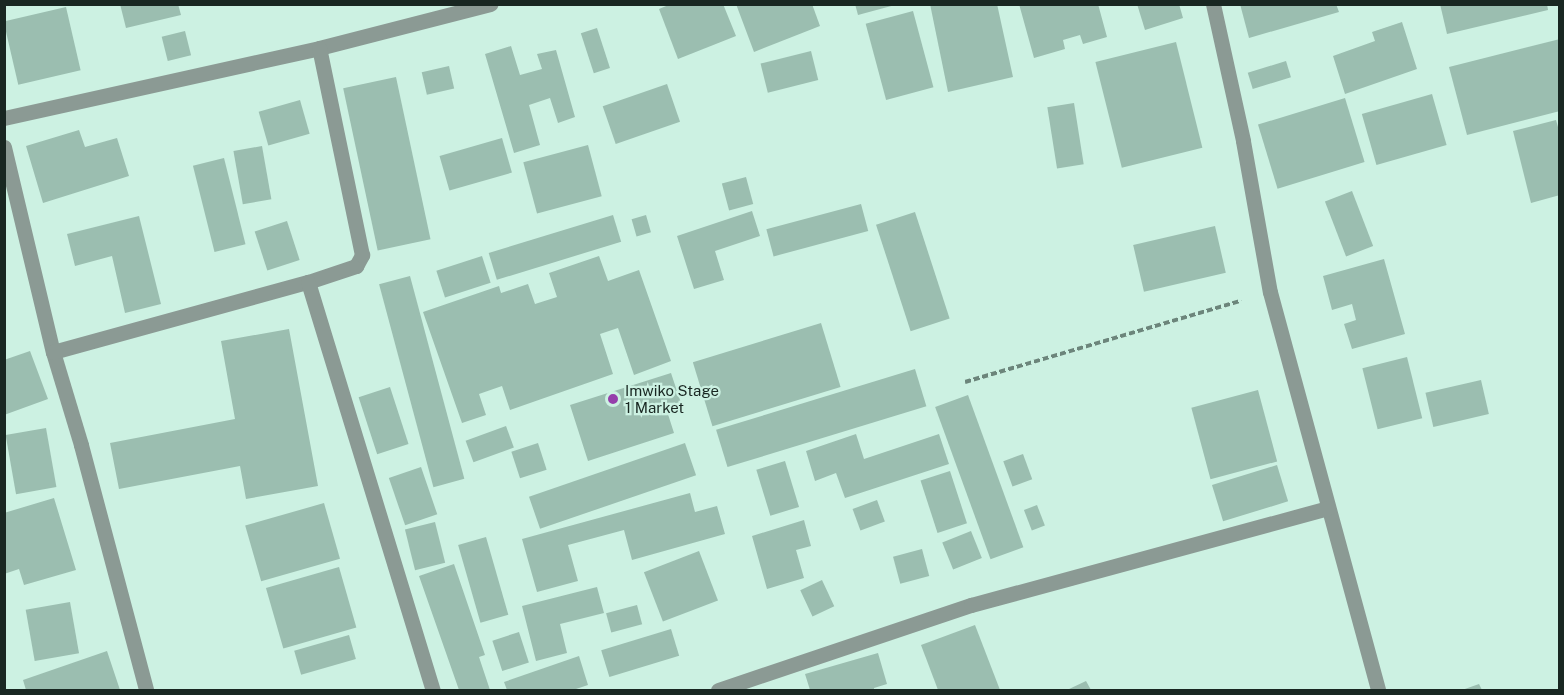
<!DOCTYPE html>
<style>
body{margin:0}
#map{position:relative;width:1564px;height:695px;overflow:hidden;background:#ccf1e2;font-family:"Public Sans",sans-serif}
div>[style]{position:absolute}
.building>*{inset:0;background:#9bbeb0;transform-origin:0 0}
.path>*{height:4px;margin-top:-2px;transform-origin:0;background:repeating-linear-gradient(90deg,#6c857b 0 6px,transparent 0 9px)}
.street>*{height:15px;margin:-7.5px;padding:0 7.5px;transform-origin:7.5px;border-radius:7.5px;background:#8b9a94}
.dots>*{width:16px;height:16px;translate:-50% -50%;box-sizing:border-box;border:3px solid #ccf1e2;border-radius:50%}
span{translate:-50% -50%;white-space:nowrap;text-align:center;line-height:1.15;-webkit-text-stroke:4.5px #ccf1e2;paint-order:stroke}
.poi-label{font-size:15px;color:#192722}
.left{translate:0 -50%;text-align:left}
.frame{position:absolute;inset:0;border:6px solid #192722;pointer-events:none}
</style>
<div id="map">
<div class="building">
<i style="clip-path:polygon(120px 4px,178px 4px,181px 15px,126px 28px)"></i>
<i style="clip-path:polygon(671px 4px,723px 4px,736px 36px,678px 59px,659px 9px)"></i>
<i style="clip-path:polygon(736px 4px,812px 4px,820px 26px,754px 52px)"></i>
<i style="clip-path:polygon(855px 4px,894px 4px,895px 5px,858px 15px)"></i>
<i style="clip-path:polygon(930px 4px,997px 4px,1013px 77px,948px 92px)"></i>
<i style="clip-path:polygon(1019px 4px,1098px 4px,1107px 37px,1083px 44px,1080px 35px,1063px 40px,1065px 49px,1034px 58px)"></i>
<i style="clip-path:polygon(1137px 4px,1179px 4px,1183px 18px,1145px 30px)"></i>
<i style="clip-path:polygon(1240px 4px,1336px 4px,1339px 12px,1249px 38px)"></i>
<i style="clip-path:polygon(1440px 4px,1547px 4px,1548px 10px,1447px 34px)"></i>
<i style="left:66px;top:7px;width:65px;height:64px;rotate:77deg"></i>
<i style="left:913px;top:11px;width:79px;height:49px;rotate:75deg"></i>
<i style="clip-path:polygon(1402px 22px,1417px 69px,1345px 94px,1333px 56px,1375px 41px,1372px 32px)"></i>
<i style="left:597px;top:28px;width:42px;height:17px;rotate:72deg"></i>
<i style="left:185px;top:31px;width:25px;height:24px;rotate:76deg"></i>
<i style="clip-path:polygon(1560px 39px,1560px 111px,1467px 135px,1449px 67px)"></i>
<i style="left:1176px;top:42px;width:109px;height:83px;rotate:76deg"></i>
<i style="clip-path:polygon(511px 46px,520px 75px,542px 69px,537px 54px,556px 50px,575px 117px,558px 123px,550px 98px,529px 105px,540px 145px,514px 153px,485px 54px)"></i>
<i style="left:811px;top:51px;width:30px;height:52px;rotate:76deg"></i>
<i style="left:1286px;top:61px;width:17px;height:40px;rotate:73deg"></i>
<i style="left:449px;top:66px;width:23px;height:28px;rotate:77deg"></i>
<i style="left:396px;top:77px;width:166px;height:54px;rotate:78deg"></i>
<i style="left:667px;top:84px;width:40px;height:68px;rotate:71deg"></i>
<i style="left:1432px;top:94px;width:53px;height:73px;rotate:74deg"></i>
<i style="left:1345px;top:98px;width:67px;height:91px;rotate:73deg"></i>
<i style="left:300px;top:100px;width:35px;height:43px;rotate:74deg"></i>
<i style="left:1074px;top:103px;width:62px;height:27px;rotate:81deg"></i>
<i style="clip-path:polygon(1556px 120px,1560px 134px,1560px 195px,1531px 203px,1513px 131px)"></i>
<i style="clip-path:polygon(79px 130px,85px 147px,117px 138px,129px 176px,43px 203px,26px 146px)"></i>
<i style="left:502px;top:138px;width:36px;height:65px;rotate:74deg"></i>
<i style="left:588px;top:145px;width:53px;height:67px;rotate:75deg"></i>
<i style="left:262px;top:146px;width:54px;height:29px;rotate:80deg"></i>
<i style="left:224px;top:158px;width:89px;height:32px;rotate:76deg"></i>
<i style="left:746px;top:177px;width:28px;height:25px;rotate:75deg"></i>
<i style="left:1352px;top:191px;width:59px;height:29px;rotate:69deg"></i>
<i style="left:861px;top:204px;width:28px;height:98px;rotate:75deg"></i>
<i style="clip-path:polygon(752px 211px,760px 236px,715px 251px,724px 280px,694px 289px,677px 236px)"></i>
<i style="left:915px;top:212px;width:112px;height:41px;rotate:72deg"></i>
<i style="left:613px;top:215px;width:28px;height:130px;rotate:73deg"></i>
<i style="left:646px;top:215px;width:18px;height:15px;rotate:74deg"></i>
<i style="clip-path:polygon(139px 216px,161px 304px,125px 313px,112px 256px,75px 266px,67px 234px)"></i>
<i style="left:287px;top:221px;width:41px;height:34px;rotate:72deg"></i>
<i style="left:1215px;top:226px;width:48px;height:84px;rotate:77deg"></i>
<i style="left:482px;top:256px;width:28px;height:48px;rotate:72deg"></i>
<i style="clip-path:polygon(599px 256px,608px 281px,639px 270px,671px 361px,634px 375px,618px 328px,600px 334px,613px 374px,510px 410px,502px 386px,479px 394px,486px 415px,462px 423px,423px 312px,499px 286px,501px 293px,528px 284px,535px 304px,557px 297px,549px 273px)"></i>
<i style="clip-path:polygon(1384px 259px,1405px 334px,1352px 349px,1344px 324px,1356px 320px,1352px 304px,1332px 310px,1323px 276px)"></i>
<i style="left:410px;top:276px;width:210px;height:32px;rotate:75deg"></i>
<i style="left:821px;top:323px;width:67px;height:134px;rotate:73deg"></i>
<i style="clip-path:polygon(289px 329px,318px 486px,246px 499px,240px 466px,119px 489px,110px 443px,235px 419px,221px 341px)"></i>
<i style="clip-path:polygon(30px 351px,48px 399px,4px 415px,4px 360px)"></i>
<i style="left:1407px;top:357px;width:63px;height:46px;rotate:76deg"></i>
<i style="left:915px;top:369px;width:39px;height:208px;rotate:73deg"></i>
<i style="clip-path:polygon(671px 373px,681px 403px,666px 408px,674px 433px,588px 461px,570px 405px)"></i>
<i style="left:1481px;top:380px;width:35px;height:57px;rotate:77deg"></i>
<i style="left:390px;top:387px;width:60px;height:33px;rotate:72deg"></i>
<i style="left:1258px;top:390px;width:74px;height:69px;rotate:75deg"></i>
<i style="left:968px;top:395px;width:162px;height:35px;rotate:70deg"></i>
<i style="left:506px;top:426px;width:23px;height:43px;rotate:70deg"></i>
<i style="left:46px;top:428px;width:60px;height:41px;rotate:80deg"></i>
<i style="clip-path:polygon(856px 434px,864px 459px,939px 434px,949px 464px,845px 498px,836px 473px,815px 481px,806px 451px)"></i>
<i style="left:538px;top:443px;width:28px;height:28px;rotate:72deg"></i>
<i style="left:685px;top:443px;width:34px;height:165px;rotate:71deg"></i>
<i style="left:1023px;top:454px;width:27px;height:21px;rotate:70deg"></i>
<i style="left:785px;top:461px;width:48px;height:30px;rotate:73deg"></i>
<i style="left:1277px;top:465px;width:38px;height:68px;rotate:73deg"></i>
<i style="left:421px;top:467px;width:50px;height:34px;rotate:71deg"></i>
<i style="left:950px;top:471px;width:55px;height:31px;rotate:72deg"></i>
<i style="clip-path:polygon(690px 493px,695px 512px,717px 506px,725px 534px,632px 560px,624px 530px,568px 545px,578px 581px,537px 592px,522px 539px)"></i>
<i style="clip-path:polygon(54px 498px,76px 570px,24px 585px,19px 569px,4px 574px,4px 513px)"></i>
<i style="left:877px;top:500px;width:23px;height:26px;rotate:70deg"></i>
<i style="left:324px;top:503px;width:58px;height:82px;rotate:74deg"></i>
<i style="left:1037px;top:505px;width:22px;height:14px;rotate:69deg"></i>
<i style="clip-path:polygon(804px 520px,811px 546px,796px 550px,804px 578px,767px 589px,752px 536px)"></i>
<i style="left:435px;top:522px;width:42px;height:31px;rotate:76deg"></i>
<i style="left:971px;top:531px;width:29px;height:31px;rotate:68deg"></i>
<i style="left:486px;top:537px;width:81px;height:29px;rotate:74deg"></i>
<i style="left:922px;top:549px;width:28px;height:30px;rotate:75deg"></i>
<i style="left:699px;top:551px;width:53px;height:59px;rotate:69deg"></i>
<i style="clip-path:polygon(454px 564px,485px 655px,479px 657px,490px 690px,459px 690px,419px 576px)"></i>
<i style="left:339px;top:567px;width:63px;height:76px;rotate:74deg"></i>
<i style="left:822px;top:580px;width:29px;height:24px;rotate:65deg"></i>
<i style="clip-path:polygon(597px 587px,604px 613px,560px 624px,567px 653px,536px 661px,522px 606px)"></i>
<i style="left:70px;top:602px;width:52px;height:45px;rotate:80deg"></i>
<i style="left:637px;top:605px;width:20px;height:32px;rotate:75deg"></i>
<i style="clip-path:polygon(975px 625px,1000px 690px,938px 690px,921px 645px)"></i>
<i style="left:671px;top:629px;width:28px;height:73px;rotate:73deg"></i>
<i style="left:519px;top:632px;width:32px;height:28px;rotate:72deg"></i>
<i style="left:349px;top:635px;width:25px;height:57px;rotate:74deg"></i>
<i style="clip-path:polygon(107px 651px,120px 690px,26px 690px,23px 680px)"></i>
<i style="clip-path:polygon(878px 653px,887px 684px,874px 688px,874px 690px,810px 690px,805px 674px)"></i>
<i style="clip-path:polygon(579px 656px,588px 685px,573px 690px,507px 690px,504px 682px)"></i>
<i style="clip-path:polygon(1086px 681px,1091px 690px,1067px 690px)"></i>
<i style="clip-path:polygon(1479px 684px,1482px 690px,1462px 690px)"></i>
</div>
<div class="path">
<i style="left:965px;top:382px;width:288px;rotate:-16.4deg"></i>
</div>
<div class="street">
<i style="left:1213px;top:4px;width:140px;rotate:77.6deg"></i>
<i style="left:1243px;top:141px;width:153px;rotate:79.9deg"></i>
<i style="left:1270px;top:292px;width:412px;rotate:74.8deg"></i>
<i style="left:4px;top:118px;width:323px;rotate:-12.5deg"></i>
<i style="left:319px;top:48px;width:177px;rotate:-14.4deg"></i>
<i style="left:4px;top:147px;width:211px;rotate:76.6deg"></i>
<i style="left:53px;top:352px;width:97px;rotate:73.2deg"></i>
<i style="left:81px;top:445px;width:253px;rotate:75.1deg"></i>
<i style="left:308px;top:282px;width:51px;rotate:-18.4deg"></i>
<i style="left:356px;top:266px;width:13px;rotate:-61deg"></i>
<i style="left:362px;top:255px;width:211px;rotate:-101.7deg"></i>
<i style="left:53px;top:352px;width:264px;rotate:-15.4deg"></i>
<i style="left:308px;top:282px;width:427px;rotate:73deg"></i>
<i style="left:718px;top:690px;width:267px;rotate:-18.6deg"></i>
<i style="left:971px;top:605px;width:370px;rotate:-15.2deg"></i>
</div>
<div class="dots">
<i style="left:613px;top:399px;background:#953eab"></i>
</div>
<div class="poi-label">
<span class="left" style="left:625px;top:399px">Imwiko Stage<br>1 Market</span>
</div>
<div class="frame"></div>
</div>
